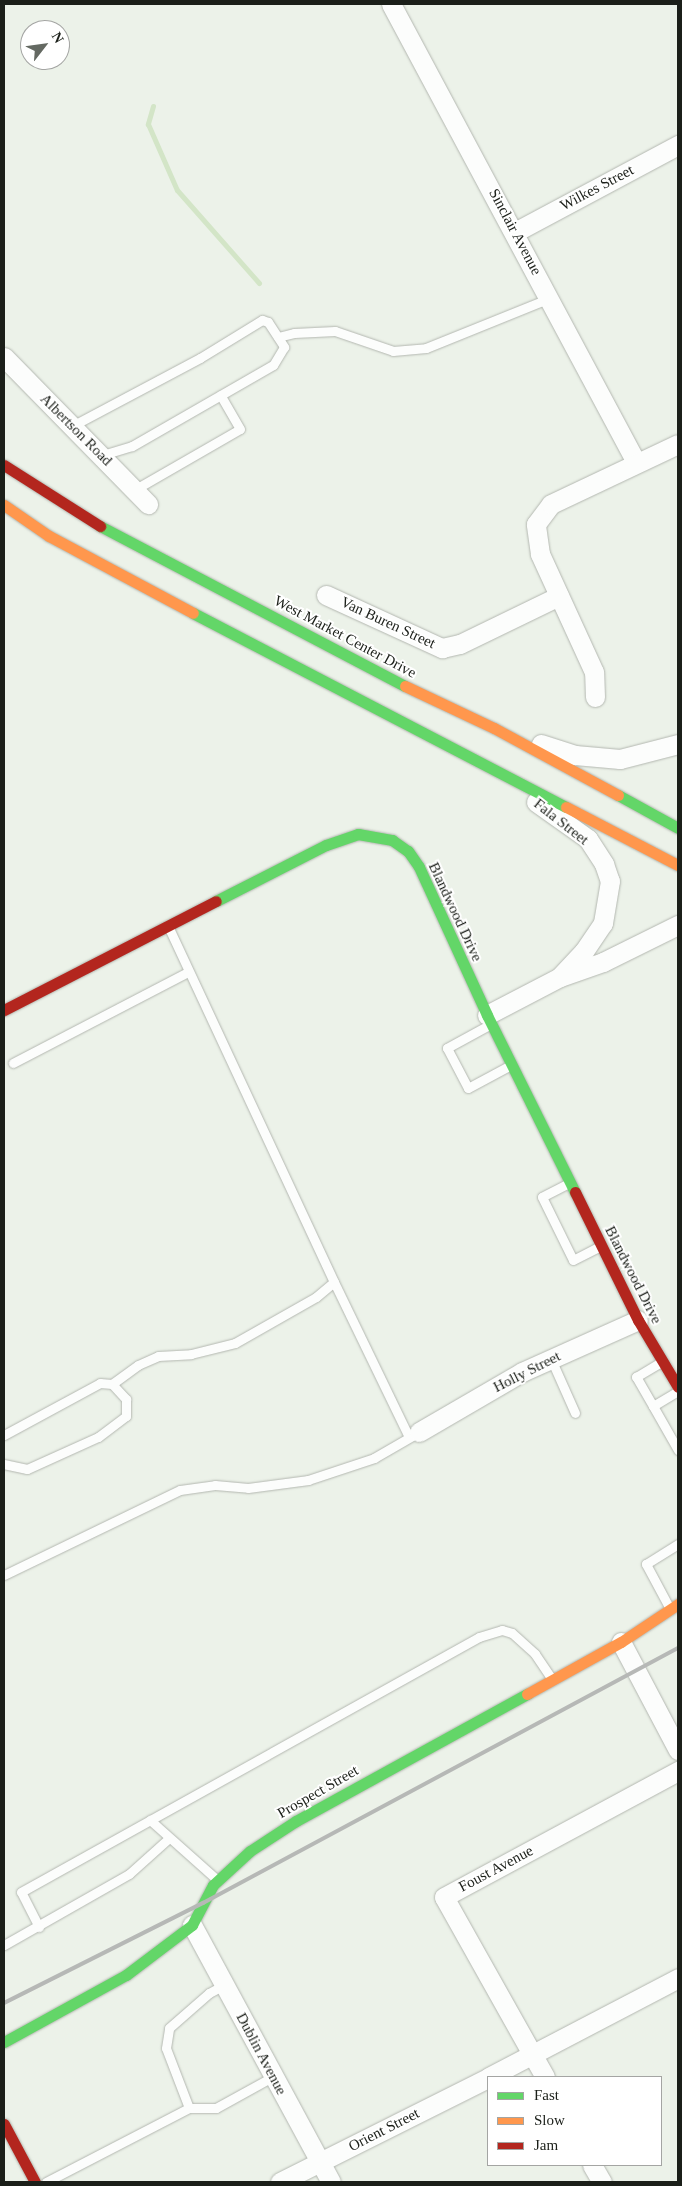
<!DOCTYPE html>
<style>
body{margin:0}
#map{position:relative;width:682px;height:2186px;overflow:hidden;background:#ecf2e9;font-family:"Times New Roman",serif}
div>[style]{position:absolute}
.stream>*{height:5px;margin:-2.5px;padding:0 2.5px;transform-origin:2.5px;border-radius:2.5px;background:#d3e5c7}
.roads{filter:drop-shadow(0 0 1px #b3b7b0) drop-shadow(0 0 1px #b3b7b0)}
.lane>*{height:9px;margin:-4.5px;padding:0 4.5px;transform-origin:4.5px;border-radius:4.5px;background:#fcfdfc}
.street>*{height:19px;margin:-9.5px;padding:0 9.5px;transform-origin:9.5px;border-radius:9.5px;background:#fcfdfc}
.fast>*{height:11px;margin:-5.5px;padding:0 5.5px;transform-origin:5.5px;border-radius:5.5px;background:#63d668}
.slow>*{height:11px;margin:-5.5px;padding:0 5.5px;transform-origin:5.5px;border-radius:5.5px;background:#ff974d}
.jam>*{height:11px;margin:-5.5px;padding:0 5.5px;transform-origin:5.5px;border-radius:5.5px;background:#b3261e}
.rail>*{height:4px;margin:-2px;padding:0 2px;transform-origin:2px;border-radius:2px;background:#b6b8b6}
span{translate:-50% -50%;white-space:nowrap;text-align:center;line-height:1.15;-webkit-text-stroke:4px #fff;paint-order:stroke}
.street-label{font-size:15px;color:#1b1f19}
.frame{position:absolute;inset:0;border:5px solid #1b1f19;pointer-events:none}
.legend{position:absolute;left:487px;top:2076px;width:175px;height:90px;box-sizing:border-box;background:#fff;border:1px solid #a4a5a3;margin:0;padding:6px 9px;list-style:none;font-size:15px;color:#1b1f19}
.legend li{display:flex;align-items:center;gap:10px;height:25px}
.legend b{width:25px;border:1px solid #a4a5a3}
.north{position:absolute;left:20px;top:20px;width:50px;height:50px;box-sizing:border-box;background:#fff;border:1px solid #a4a5a3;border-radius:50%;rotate:60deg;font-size:14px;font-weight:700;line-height:20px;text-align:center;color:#1b1f19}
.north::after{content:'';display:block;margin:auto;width:18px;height:22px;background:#646962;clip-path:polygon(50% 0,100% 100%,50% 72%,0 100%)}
</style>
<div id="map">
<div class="stream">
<i style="left:153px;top:106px;width:19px;rotate:106deg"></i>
<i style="left:148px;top:124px;width:72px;rotate:66.3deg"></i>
<i style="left:177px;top:190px;width:124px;rotate:48.6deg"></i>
</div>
<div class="roads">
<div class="lane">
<i style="left:278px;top:337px;width:16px;rotate:-14deg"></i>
<i style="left:294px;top:333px;width:41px;rotate:-2.8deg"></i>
<i style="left:335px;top:331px;width:61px;rotate:19deg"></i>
<i style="left:393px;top:351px;width:33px;rotate:-5deg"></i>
<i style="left:426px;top:348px;width:134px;rotate:-22deg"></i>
<i style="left:72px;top:426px;width:145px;rotate:-28deg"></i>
<i style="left:200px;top:358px;width:73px;rotate:-31.5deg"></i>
<i style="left:262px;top:320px;width:6px;rotate:18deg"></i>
<i style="left:268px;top:322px;width:30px;rotate:57deg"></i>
<i style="left:284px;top:347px;width:21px;rotate:121deg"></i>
<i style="left:273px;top:365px;width:163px;rotate:150.1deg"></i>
<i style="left:132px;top:446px;width:31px;rotate:163deg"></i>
<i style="left:134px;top:490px;width:122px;rotate:-29.9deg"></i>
<i style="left:240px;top:429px;width:39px;rotate:-120deg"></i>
<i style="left:489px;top:1025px;width:48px;rotate:151.3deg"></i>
<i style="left:447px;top:1048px;width:45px;rotate:62.3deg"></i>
<i style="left:468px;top:1088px;width:47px;rotate:-28.2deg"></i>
<i style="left:13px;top:1063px;width:197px;rotate:-27.5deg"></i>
<i style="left:567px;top:1184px;width:28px;rotate:153deg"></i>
<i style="left:542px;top:1197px;width:70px;rotate:63.8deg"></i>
<i style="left:573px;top:1260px;width:30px;rotate:-27deg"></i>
<i style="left:334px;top:1282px;width:172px;rotate:64.2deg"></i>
<i style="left:551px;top:1359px;width:59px;rotate:66deg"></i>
<i style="left:112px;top:1384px;width:32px;rotate:-36deg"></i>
<i style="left:138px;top:1365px;width:22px;rotate:-24deg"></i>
<i style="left:158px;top:1356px;width:33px;rotate:-3deg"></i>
<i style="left:191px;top:1354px;width:45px;rotate:-14deg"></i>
<i style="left:235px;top:1343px;width:93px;rotate:-29.6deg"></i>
<i style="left:316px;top:1297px;width:23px;rotate:-40deg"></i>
<i style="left:334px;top:1282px;width:391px;rotate:-115deg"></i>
<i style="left:678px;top:1391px;width:29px;rotate:149deg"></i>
<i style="left:653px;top:1406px;width:51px;rotate:60.4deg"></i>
<i style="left:653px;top:1406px;width:34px;rotate:-120deg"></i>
<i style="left:636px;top:1377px;width:29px;rotate:-31deg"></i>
<i style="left:4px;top:1435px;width:109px;rotate:-28.4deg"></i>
<i style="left:100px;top:1383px;width:12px;rotate:5deg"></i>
<i style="left:112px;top:1384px;width:21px;rotate:47deg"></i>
<i style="left:126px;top:1399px;width:17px;rotate:90deg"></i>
<i style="left:126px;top:1416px;width:35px;rotate:143deg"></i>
<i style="left:98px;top:1437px;width:78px;rotate:155.7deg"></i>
<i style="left:27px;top:1469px;width:24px;rotate:-168deg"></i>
<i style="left:4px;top:1575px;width:195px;rotate:-25.8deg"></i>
<i style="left:180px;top:1490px;width:35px;rotate:-8deg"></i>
<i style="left:215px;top:1485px;width:33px;rotate:5deg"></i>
<i style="left:248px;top:1488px;width:61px;rotate:-7.6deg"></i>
<i style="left:308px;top:1480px;width:70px;rotate:-18.4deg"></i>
<i style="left:374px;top:1458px;width:52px;rotate:-30deg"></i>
<i style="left:669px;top:1607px;width:49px;rotate:-118.1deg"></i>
<i style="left:646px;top:1564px;width:38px;rotate:-32deg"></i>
<i style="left:150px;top:1820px;width:87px;rotate:41.7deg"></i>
<i style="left:39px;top:1927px;width:39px;rotate:-117deg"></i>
<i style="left:21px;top:1892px;width:524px;rotate:-29.11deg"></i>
<i style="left:479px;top:1637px;width:24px;rotate:-17deg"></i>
<i style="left:502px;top:1630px;width:10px;rotate:17deg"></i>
<i style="left:512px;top:1633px;width:31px;rotate:42deg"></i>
<i style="left:535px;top:1654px;width:30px;rotate:56deg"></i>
<i style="left:4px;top:1945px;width:144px;rotate:-29.6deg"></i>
<i style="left:129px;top:1874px;width:52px;rotate:-41.9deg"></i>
<i style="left:189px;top:2108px;width:64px;rotate:-111deg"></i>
<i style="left:166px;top:2048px;width:20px;rotate:-81deg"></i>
<i style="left:169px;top:2028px;width:53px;rotate:-41.2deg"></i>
<i style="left:209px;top:1993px;width:17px;rotate:-28deg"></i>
<i style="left:46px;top:2182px;width:161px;rotate:-27.4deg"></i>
<i style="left:189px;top:2108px;width:27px"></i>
<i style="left:216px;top:2108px;width:66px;rotate:-28.9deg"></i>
</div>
<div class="street">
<i style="left:391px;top:4px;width:519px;rotate:61.86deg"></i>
<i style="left:515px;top:232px;width:185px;rotate:-28.1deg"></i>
<i style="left:4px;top:357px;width:206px;rotate:45.6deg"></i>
<i style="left:326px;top:595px;width:128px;rotate:24.6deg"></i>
<i style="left:442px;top:648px;width:18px;rotate:-13deg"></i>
<i style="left:460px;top:644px;width:110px;rotate:-25.9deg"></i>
<i style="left:595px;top:697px;width:25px;rotate:-92deg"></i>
<i style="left:594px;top:672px;width:130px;rotate:-114.6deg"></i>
<i style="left:540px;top:554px;width:30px;rotate:-98deg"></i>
<i style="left:536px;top:524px;width:25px;rotate:-53deg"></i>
<i style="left:551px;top:504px;width:140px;rotate:-25.3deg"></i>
<i style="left:541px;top:744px;width:36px;rotate:18deg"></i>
<i style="left:575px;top:755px;width:45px;rotate:5.1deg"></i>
<i style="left:620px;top:759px;width:60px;rotate:-14.5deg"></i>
<i style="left:536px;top:802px;width:64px;rotate:35.4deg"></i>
<i style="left:588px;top:839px;width:30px;rotate:57deg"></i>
<i style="left:604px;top:864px;width:18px;rotate:71deg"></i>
<i style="left:610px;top:881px;width:43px;rotate:99.5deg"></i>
<i style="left:603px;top:923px;width:34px;rotate:124deg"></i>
<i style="left:584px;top:951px;width:35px;rotate:133deg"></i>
<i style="left:487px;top:1015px;width:82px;rotate:-27.5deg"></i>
<i style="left:560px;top:977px;width:46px;rotate:-19.2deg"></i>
<i style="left:603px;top:962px;width:84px;rotate:-26.3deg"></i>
<i style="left:419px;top:1432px;width:119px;rotate:-30.2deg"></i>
<i style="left:522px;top:1372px;width:127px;rotate:-24.1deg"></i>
<i style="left:621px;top:1642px;width:122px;rotate:62.2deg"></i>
<i style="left:192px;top:1925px;width:292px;rotate:61.6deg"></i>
<i style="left:489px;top:2077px;width:213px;rotate:-27.6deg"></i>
<i style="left:545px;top:2077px;width:206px;rotate:-119.3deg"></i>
<i style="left:444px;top:1897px;width:266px;rotate:-28.3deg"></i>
<i style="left:592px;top:2165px;width:20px;rotate:60deg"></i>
<i style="left:280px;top:2182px;width:233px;rotate:-26.6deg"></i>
</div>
<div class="fast">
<i style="left:100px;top:526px;width:344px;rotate:27.7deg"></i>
<i style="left:193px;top:613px;width:420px;rotate:27.5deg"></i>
<i style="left:618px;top:795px;width:68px;rotate:28.8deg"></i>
<i style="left:216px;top:901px;width:123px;rotate:-27deg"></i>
<i style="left:326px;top:845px;width:34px;rotate:-19deg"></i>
<i style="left:358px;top:834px;width:35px;rotate:10deg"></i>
<i style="left:392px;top:840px;width:19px;rotate:35deg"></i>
<i style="left:408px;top:851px;width:19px;rotate:55deg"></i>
<i style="left:419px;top:867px;width:163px;rotate:65.3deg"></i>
<i style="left:487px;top:1015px;width:198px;rotate:63.6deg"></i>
<i style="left:4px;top:2042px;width:139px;rotate:-28.8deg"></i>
<i style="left:126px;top:1975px;width:83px;rotate:-37.1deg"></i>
<i style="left:192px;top:1925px;width:45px;rotate:-62.3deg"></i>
<i style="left:213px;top:1885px;width:50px;rotate:-42.6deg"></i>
<i style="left:250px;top:1851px;width:55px;rotate:-33.1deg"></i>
<i style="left:296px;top:1821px;width:264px;rotate:-28.8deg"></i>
</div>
<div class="slow">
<i style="left:4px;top:505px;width:55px;rotate:34.6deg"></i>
<i style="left:49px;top:536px;width:163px;rotate:28.1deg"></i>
<i style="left:405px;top:686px;width:98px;rotate:25.3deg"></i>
<i style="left:494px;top:728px;width:141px;rotate:28.4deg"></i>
<i style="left:566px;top:807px;width:126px;rotate:27.4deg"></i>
<i style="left:527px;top:1694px;width:107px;rotate:-29deg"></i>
<i style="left:621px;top:1642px;width:69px;rotate:-33.7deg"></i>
</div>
<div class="jam">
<i style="left:4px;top:465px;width:114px;rotate:32.4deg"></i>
<i style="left:4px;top:1010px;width:238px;rotate:-27.2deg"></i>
<i style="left:575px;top:1192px;width:143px;rotate:63.8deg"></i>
<i style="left:638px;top:1320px;width:78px;rotate:59.2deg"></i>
<i style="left:4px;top:2124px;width:66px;rotate:61.9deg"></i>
</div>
</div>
<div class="rail">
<i style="left:4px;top:2003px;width:223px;rotate:-26.7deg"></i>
<i style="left:203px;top:1903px;width:539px;rotate:-28.23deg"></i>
</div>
<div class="street-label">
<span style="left:597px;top:188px;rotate:-28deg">Wilkes Street</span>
<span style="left:515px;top:232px;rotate:62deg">Sinclair Avenue</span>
<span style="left:76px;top:430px;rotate:45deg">Albertson Road</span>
<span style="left:388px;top:623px;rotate:25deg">Van Buren Street</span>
<span style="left:345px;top:637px;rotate:28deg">West Market Center Drive</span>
<span style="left:561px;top:822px;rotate:38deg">Fala Street</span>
<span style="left:455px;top:912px;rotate:65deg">Blandwood Drive</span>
<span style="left:633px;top:1275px;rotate:63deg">Blandwood Drive</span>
<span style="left:527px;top:1372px;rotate:-27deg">Holly Street</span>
<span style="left:318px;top:1792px;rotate:-30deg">Prospect Street</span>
<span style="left:496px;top:1869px;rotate:-28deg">Foust Avenue</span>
<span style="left:261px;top:2054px;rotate:62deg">Dublin Avenue</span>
<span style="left:384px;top:2130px;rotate:-27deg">Orient Street</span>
</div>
<div class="frame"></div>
<ul class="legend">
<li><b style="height:6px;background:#63d668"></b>Fast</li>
<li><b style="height:6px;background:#ff974d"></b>Slow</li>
<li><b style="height:6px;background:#b3261e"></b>Jam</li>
</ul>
<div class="north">N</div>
</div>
